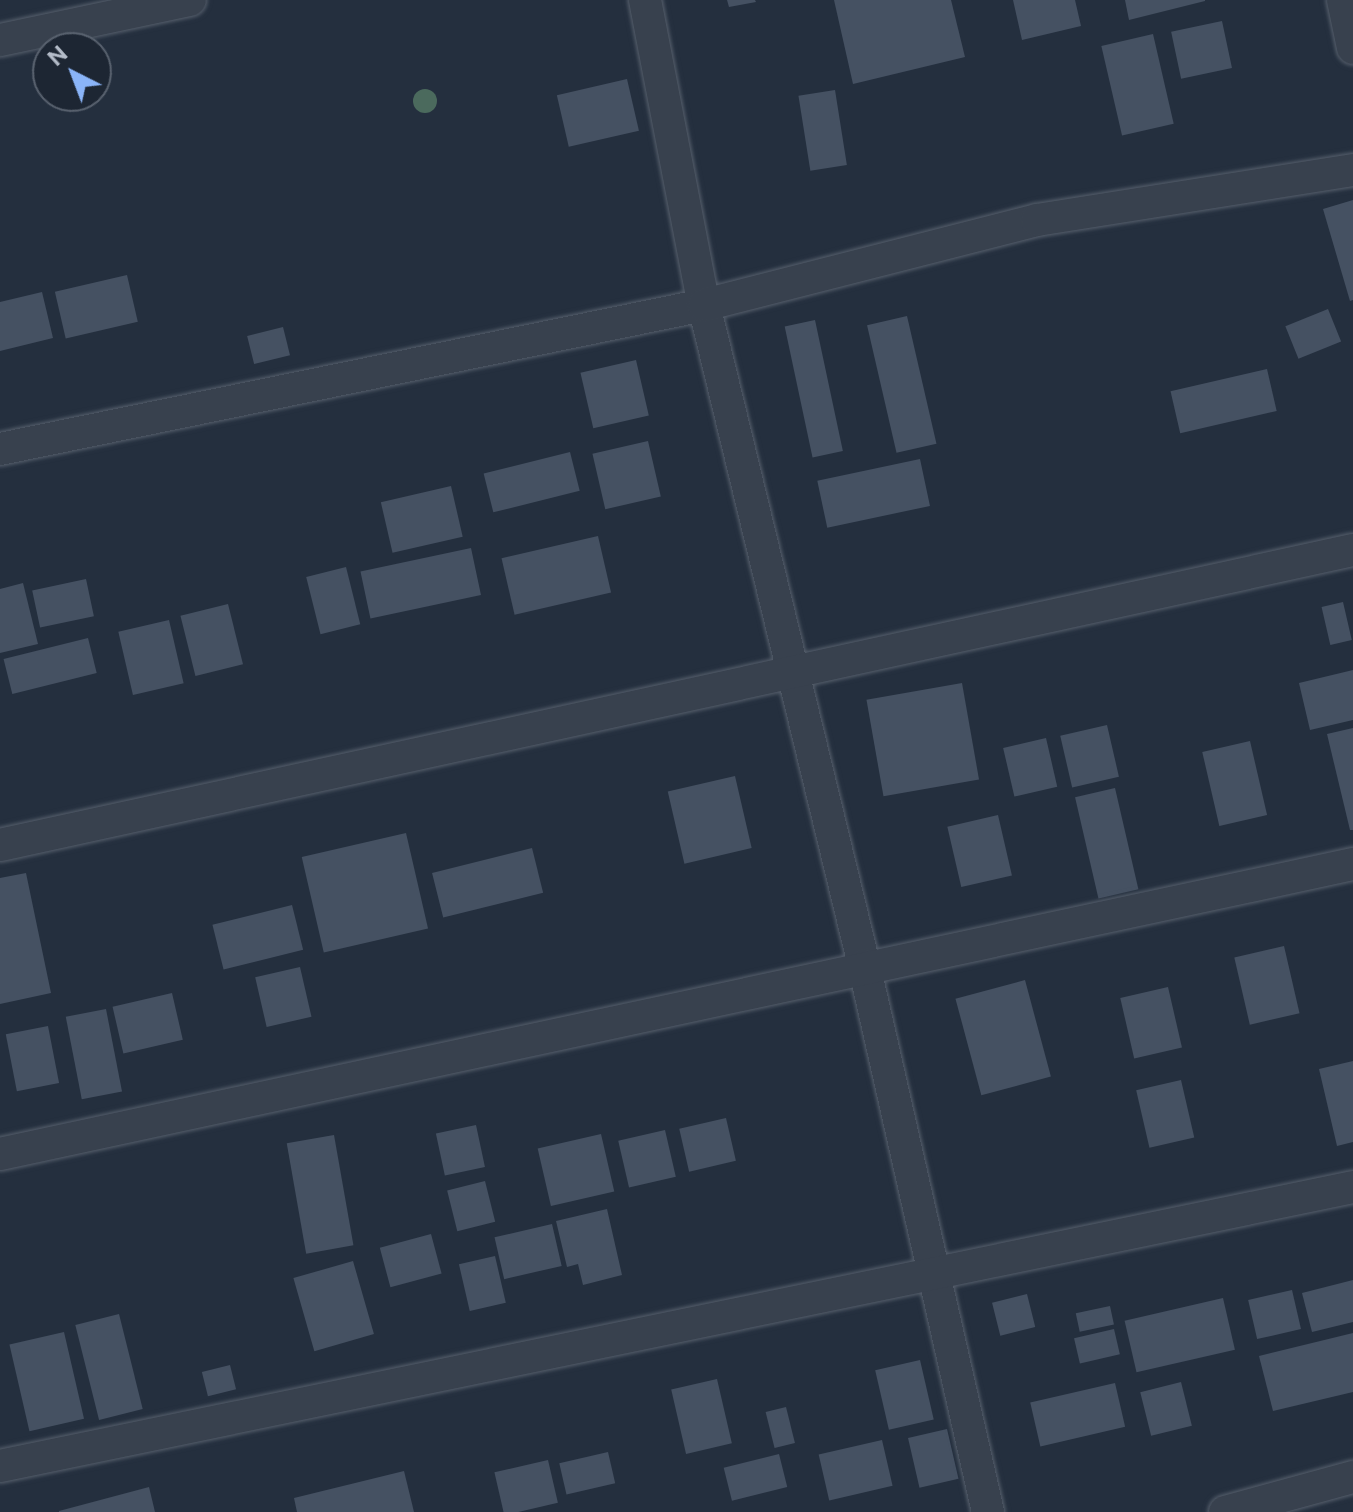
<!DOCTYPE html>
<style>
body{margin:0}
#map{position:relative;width:1353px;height:1512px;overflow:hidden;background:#242f3e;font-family:"Public Sans",sans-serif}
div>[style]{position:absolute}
.building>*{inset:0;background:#455162;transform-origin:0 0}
.roads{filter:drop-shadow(0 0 2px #565f6c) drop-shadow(0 0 2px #565f6c)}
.minor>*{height:32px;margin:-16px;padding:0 16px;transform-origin:16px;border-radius:16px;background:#38414e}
.trees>*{width:24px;height:24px;margin:-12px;border-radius:50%;background:#4b6a5d}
span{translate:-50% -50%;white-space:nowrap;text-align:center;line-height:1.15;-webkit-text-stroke:8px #1d2633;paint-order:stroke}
.north{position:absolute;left:32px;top:32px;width:80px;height:80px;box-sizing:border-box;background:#1d2633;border:2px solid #59626f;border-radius:50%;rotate:318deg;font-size:22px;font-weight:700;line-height:32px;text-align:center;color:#b4bcc9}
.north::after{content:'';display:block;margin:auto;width:28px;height:36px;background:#8ab4f8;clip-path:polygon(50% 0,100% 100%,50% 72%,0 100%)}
</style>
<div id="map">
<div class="building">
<i style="clip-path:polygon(727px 0,755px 0,756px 2px,729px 7px)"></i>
<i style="clip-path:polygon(834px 0,951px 0,965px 57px,853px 84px)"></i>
<i style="clip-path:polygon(1013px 0,1075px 0,1081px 26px,1022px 40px)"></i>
<i style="clip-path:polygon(1125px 0,1205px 0,1205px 1px,1129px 20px)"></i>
<i style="left:1222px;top:21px;width:48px;height:52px;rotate:78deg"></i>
<i style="left:1153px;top:34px;width:92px;height:53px;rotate:77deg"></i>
<i style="left:627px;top:79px;width:53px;height:72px;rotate:77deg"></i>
<i style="left:835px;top:90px;width:76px;height:37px;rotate:81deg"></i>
<i style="clip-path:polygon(1353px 200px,1353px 300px,1350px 301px,1323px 209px)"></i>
<i style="left:127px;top:275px;width:48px;height:74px;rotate:77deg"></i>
<i style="clip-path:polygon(42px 292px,53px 338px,0 351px,0 302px)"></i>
<i style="left:1328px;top:309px;width:35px;height:46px;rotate:68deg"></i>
<i style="left:907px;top:316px;width:131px;height:41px;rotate:77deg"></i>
<i style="left:815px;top:320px;width:134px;height:31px;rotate:78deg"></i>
<i style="left:283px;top:327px;width:29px;height:37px;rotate:76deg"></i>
<i style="left:636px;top:360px;width:57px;height:57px;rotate:77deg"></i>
<i style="left:1267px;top:369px;width:43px;height:99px;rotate:77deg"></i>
<i style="left:648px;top:441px;width:57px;height:57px;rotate:77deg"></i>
<i style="left:570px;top:452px;width:40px;height:89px;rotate:76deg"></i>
<i style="left:920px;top:459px;width:48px;height:105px;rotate:78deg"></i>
<i style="left:451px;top:486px;width:52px;height:72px;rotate:77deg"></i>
<i style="left:598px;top:536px;width:58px;height:99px;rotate:77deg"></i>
<i style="left:471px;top:548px;width:48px;height:113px;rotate:78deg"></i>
<i style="left:346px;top:567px;width:59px;height:41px;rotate:76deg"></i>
<i style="left:86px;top:579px;width:38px;height:55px;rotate:78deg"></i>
<i style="clip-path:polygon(23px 583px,38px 644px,0 653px,0 589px)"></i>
<i style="left:1343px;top:602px;width:39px;height:22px;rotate:77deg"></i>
<i style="left:228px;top:604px;width:62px;height:49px;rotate:76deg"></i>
<i style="left:169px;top:620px;width:65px;height:52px;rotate:77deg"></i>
<i style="left:88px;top:638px;width:36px;height:87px;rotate:76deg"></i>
<i style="clip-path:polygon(1353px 670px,1353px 720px,1310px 730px,1299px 683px)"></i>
<i style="left:962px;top:683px;width:98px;height:97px;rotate:80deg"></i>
<i style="left:1107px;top:725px;width:53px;height:48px;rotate:77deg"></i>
<i style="clip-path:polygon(1353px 728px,1353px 830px,1350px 830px,1327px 734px)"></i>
<i style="left:1046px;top:738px;width:50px;height:44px;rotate:77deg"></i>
<i style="left:1250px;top:741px;width:76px;height:49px;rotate:77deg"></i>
<i style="left:735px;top:776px;width:74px;height:69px;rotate:77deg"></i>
<i style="left:1115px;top:788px;width:104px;height:41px;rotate:77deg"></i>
<i style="left:998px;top:815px;width:62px;height:52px;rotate:77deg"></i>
<i style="left:406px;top:833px;width:98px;height:107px;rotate:77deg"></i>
<i style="left:532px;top:848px;width:46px;height:103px;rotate:76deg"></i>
<i style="clip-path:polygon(26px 873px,51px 993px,0 1004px,0 878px)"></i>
<i style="left:292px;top:905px;width:46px;height:82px;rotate:76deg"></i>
<i style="left:1284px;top:946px;width:69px;height:51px;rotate:77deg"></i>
<i style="left:300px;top:967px;width:51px;height:46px;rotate:77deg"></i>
<i style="left:1025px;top:980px;width:100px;height:72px;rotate:75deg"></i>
<i style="left:1168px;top:987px;width:62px;height:49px;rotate:77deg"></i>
<i style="left:172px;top:993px;width:48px;height:61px;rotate:77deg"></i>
<i style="left:106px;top:1009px;width:84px;height:41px;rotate:79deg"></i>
<i style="left:48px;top:1026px;width:58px;height:43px;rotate:79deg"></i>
<i style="clip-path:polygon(1353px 1061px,1353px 1142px,1337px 1146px,1319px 1069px)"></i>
<i style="left:1181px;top:1080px;width:59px;height:46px;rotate:77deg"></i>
<i style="left:726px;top:1118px;width:44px;height:48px;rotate:77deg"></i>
<i style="left:476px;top:1125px;width:43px;height:41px;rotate:78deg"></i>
<i style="left:665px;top:1130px;width:48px;height:48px;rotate:77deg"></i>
<i style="left:601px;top:1134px;width:59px;height:65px;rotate:77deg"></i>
<i style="left:334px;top:1135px;width:112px;height:48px;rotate:80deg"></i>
<i style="left:485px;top:1181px;width:42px;height:39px;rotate:76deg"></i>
<i style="clip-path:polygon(607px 1209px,622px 1275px,583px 1285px,578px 1264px,567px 1267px,556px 1221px)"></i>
<i style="left:552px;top:1224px;width:43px;height:59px;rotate:77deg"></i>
<i style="left:431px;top:1234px;width:41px;height:53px;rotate:75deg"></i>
<i style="left:495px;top:1256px;width:48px;height:37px;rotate:77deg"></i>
<i style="left:353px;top:1261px;width:76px;height:62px;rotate:74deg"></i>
<i style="clip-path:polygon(1353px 1280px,1353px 1322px,1312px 1332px,1302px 1293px)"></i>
<i style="left:1292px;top:1290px;width:40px;height:45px;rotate:77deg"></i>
<i style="left:1027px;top:1294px;width:34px;height:36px;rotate:76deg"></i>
<i style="left:1223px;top:1298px;width:53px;height:101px;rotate:77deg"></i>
<i style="left:1110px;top:1306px;width:19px;height:35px;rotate:78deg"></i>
<i style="left:119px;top:1314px;width:98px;height:45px;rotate:76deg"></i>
<i style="left:1114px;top:1329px;width:26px;height:41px;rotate:77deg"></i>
<i style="left:64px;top:1332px;width:89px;height:56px;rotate:77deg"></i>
<i style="clip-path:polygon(1353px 1333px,1353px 1392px,1273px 1411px,1259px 1356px)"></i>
<i style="left:920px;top:1360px;width:61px;height:46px;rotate:77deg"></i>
<i style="left:230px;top:1365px;width:25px;height:29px;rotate:76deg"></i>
<i style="left:717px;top:1379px;width:66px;height:47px;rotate:77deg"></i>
<i style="left:1181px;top:1382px;width:45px;height:42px;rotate:76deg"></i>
<i style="left:1115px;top:1383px;width:45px;height:87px;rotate:77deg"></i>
<i style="left:786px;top:1407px;width:37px;height:21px;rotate:76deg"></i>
<i style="left:947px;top:1429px;width:51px;height:40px;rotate:77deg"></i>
<i style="left:882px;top:1440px;width:47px;height:65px;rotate:77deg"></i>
<i style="left:608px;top:1452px;width:32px;height:50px;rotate:77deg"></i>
<i style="left:779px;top:1454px;width:34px;height:57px;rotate:76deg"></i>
<i style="left:548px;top:1460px;width:44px;height:55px;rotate:77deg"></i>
<i style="clip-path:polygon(404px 1471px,414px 1512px,297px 1512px,294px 1498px)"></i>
<i style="clip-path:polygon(149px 1487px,155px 1512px,59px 1512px,59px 1511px)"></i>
</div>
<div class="roads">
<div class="minor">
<i style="left:645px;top:0;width:311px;rotate:79.1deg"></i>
<i style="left:704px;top:305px;width:679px;rotate:76.37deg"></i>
<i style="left:864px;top:965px;width:561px;rotate:77.23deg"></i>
<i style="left:1343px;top:0;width:49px;rotate:78.2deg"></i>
<i style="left:0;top:40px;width:194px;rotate:-11.9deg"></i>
<i style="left:0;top:449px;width:719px;rotate:-11.56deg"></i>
<i style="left:704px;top:305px;width:344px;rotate:-14.3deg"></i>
<i style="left:1037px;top:220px;width:320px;rotate:-9deg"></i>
<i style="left:0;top:845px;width:1385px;rotate:-12.3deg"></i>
<i style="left:0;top:1154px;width:1384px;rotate:-12.1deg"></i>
<i style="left:0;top:1466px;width:1381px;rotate:-11.65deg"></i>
<i style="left:1225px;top:1512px;width:133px;rotate:-15.3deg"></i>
</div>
</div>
<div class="trees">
<i style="left:425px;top:101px"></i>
</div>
<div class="north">N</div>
</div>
